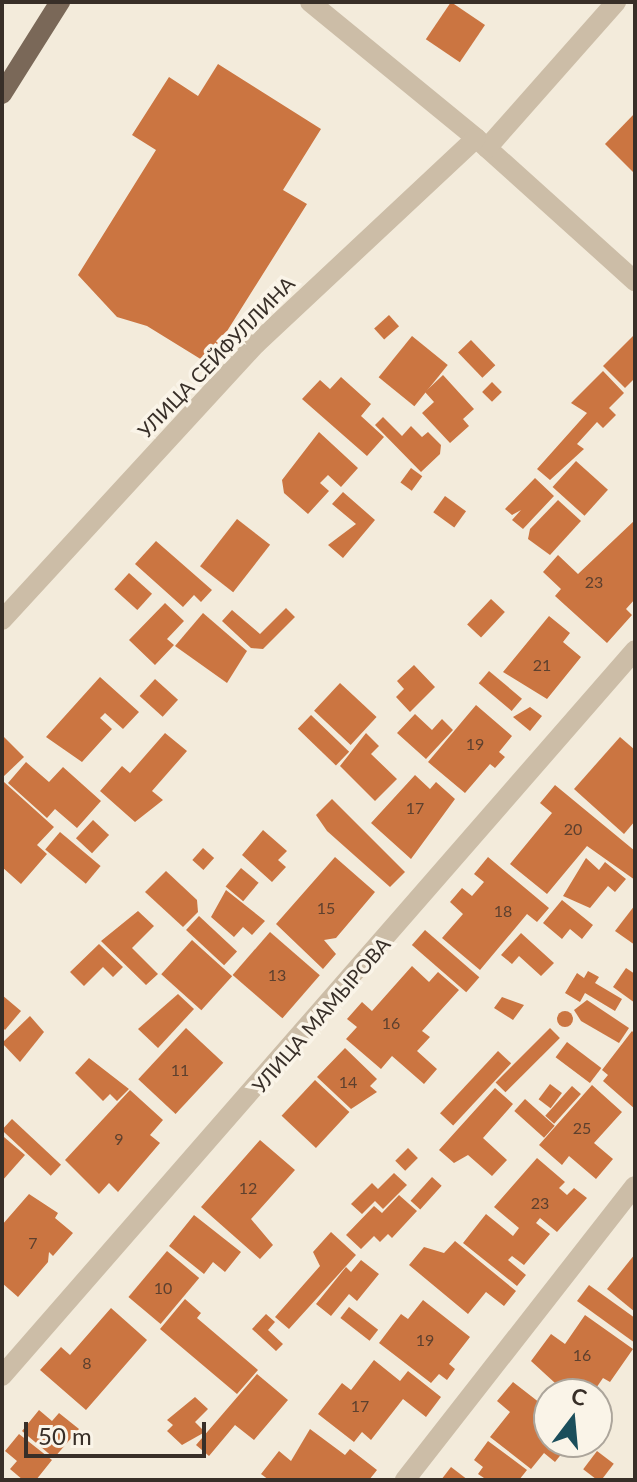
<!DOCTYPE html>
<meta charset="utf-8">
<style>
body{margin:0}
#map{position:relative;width:637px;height:1482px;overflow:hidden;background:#f3ebdb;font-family:Lato,sans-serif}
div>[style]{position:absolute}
.building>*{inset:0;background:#cb7541;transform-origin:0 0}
.round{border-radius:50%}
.street>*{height:20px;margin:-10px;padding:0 10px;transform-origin:10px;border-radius:10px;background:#ccbda7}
.primary>*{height:20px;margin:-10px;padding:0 10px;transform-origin:10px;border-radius:10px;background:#7a6858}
span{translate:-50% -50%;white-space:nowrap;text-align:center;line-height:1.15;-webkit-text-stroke:7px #faf4e8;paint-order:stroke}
.number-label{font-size:16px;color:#5d402e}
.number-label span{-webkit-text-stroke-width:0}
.street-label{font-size:20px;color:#382f28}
.frame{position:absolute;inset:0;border:4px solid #382f28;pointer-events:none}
.north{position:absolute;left:533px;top:1378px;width:80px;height:80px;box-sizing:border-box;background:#faf4e8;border:2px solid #aca59b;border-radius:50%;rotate:16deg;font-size:22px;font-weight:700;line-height:32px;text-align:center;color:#382f28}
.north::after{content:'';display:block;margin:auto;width:28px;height:36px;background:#1b4e5b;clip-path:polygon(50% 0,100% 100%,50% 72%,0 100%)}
.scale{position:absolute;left:24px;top:1422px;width:182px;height:36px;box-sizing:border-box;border:4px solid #382f28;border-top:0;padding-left:10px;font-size:24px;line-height:28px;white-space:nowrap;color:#382f28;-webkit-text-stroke:6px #faf4e8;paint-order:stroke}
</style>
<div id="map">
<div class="building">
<i style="left:451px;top:2px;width:41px;height:45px;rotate:34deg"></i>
<i style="clip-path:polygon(218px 64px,321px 129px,283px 190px,307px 204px,207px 363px,147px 326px,117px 317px,78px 275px,156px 150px,132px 135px,169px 77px,198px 96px)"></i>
<i style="clip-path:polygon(635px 113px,635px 174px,605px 144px)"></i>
<i style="left:389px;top:315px;width:15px;height:20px;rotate:48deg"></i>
<i style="clip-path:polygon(635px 334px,635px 378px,625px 388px,603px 366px)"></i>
<i style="left:412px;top:336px;width:46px;height:53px;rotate:39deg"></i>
<i style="left:471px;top:340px;width:35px;height:18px;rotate:46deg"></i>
<i style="clip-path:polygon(603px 371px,624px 393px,609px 408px,616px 415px,603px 428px,597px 422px,577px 444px,584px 449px,550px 480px,537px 469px,587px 413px,571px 403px)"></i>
<i style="clip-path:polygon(443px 375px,474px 409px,463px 419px,469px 426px,450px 443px,422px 413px,434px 402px,425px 392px)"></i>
<i style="clip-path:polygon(341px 377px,371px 404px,361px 416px,384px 437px,367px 456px,302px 399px,320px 380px,330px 389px)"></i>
<i style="left:492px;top:382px;width:14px;height:14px;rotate:45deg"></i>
<i style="clip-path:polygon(383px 417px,402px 436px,411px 426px,422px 437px,428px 432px,441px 445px,440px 454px,421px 472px,375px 425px)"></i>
<i style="clip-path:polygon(319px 432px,358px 468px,341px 487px,328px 475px,320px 483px,329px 491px,308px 514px,284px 493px,282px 480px)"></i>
<i style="left:576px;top:461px;width:43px;height:35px;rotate:42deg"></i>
<i style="left:411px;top:468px;width:14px;height:18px;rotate:36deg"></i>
<i style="clip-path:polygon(535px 478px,554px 496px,523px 529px,512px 520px,521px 510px,512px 515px,505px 509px)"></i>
<i style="clip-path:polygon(343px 492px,375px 520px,343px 558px,328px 545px,356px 524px,332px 504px)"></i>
<i style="left:445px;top:496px;width:26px;height:20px;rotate:36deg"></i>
<i style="clip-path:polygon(558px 500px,581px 521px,550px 555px,528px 539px,530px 529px)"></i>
<i style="left:237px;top:519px;width:42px;height:60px;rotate:38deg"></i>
<i style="clip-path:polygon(635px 520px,635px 599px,626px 609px,632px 615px,607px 643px,555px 596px,561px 589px,543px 572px,558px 555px,578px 574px)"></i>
<i style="clip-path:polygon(156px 541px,212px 590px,201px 602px,194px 595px,183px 607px,135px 564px)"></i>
<i style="left:129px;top:573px;width:31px;height:22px;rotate:42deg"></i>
<i style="left:491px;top:599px;width:19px;height:35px;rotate:43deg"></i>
<i style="clip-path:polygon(165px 603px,184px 621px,167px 639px,174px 645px,155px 665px,129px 640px)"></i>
<i style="clip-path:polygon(286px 608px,295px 617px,263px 649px,251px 648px,222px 621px,232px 610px,260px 634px)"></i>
<i style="clip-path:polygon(203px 613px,247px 651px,227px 683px,175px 646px)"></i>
<i style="clip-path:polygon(549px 616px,570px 633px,563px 642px,581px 657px,547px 699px,503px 672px)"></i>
<i style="clip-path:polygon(414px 665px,435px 687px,410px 712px,396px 697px,404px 689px,397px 681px)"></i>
<i style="left:489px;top:671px;width:43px;height:16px;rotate:40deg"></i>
<i style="clip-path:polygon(100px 677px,139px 712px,123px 729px,105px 713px,100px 718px,112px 729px,82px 762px,46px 737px)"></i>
<i style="left:155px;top:679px;width:31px;height:23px;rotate:42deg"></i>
<i style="left:340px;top:683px;width:50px;height:38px;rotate:43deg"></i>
<i style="clip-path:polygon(476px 705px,512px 736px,499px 752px,505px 757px,495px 768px,490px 764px,465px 793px,428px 762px)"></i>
<i style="clip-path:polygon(530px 707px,542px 716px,530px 731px,513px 717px)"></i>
<i style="clip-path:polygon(415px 714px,432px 730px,442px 719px,453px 730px,426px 759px,397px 733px)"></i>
<i style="left:311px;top:715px;width:53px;height:19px;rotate:44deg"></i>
<i style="clip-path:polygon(165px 733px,187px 751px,152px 791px,163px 800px,135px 822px,100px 791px,122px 766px,130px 773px)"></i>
<i style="clip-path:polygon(366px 733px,379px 746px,371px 754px,397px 779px,375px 801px,340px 766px)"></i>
<i style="clip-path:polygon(2px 735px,24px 757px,2px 778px)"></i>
<i style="clip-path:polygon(620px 737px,635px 750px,635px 821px,624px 834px,574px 789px)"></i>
<i style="clip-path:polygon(26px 762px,49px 782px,63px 767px,101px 801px,77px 828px,55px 809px,47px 818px,8px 783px)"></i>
<i style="clip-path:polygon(415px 775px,430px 789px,436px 782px,455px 799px,411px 859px,371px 823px)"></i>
<i style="clip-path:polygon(4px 782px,54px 827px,37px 845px,47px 854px,21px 884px,2px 867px)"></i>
<i style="clip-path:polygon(555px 785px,635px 851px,635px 880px,587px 846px,547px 894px,510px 864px,552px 813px,540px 803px)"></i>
<i style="clip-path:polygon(332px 799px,405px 872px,390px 887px,327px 831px,316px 815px)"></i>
<i style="left:93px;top:820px;width:22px;height:25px;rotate:43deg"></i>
<i style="clip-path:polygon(263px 830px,287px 851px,278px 860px,286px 867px,272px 882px,242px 855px)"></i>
<i style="left:60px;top:832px;width:53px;height:23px;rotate:40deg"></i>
<i style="left:203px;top:848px;width:15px;height:16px;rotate:42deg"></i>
<i style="clip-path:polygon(335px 857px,375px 892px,336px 938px,324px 940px,336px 954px,323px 969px,276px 924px)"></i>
<i style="clip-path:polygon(488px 857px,549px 908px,537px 922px,527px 914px,480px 970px,442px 938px,463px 914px,450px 902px,462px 888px,472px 896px,484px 882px,474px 874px)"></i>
<i style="clip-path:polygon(586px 858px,599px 870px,605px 862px,626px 879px,615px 892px,608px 886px,590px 908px,563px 896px)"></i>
<i style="left:241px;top:868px;width:23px;height:24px;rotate:40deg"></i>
<i style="clip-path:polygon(166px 871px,197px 900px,198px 912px,183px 927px,145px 892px)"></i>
<i style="clip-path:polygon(226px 890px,265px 921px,252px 935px,243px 927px,234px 937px,211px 917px)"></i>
<i style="clip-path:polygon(562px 900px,593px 925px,582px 939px,570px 929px,562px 939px,543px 923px)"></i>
<i style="clip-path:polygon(635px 905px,635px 945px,615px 931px)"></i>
<i style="clip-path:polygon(138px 911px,154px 926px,132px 948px,158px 974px,146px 985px,101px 941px)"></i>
<i style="left:199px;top:916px;width:52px;height:19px;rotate:43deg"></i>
<i style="left:425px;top:930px;width:72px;height:20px;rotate:41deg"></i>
<i style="left:270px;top:932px;width:66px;height:57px;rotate:41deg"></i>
<i style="clip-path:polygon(521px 933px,554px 963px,541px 976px,519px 956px,512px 964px,501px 955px)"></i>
<i style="left:192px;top:940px;width:54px;height:46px;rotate:42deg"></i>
<i style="clip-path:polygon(99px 944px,123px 967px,113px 977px,103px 967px,84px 986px,70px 972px)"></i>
<i style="clip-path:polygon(412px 966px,429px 982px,438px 972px,459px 990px,422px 1031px,430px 1037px,417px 1051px,437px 1069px,424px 1084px,392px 1056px,381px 1069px,346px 1039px,357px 1027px,347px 1019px,362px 1002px,372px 1011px)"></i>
<i style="clip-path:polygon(626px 968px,635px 974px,635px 1003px,613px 987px)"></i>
<i style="clip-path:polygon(588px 971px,599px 977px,595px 983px,622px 999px,615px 1011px,585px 993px,580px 1002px,565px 993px,577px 973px,584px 978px)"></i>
<i style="clip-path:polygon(178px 994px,194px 1009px,158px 1048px,138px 1029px)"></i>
<i style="clip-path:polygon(2px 995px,21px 1011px,5px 1030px,2px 1027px)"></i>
<i style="clip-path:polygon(502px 997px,524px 1005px,513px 1020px,494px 1008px)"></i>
<i style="clip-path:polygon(587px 1000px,629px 1028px,619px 1043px,581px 1021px,574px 1010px)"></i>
<i class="round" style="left:557px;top:1011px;width:16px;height:16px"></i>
<i style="clip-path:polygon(30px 1016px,44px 1032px,20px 1062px,2px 1043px)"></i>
<i style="left:186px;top:1028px;width:51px;height:70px;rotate:43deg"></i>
<i style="left:550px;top:1028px;width:14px;height:77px;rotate:45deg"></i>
<i style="clip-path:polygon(632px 1031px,635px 1034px,635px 1109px,603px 1081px,608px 1075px,602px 1070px)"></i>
<i style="left:567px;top:1042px;width:43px;height:19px;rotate:37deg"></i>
<i style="clip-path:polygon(345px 1048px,377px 1079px,370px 1086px,377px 1092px,351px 1109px,317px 1077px)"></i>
<i style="left:498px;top:1051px;width:18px;height:85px;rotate:43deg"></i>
<i style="clip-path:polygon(89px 1058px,129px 1089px,117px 1101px,110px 1094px,103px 1101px,75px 1073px)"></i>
<i style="left:315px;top:1080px;width:47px;height:49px;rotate:43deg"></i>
<i style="left:550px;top:1084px;width:15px;height:19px;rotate:37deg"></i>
<i style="clip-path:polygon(592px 1085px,622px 1112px,594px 1143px,613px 1159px,596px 1179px,569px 1156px,562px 1165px,539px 1145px)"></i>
<i style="left:572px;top:1086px;width:12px;height:40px;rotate:42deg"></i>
<i style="clip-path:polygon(495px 1088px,513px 1104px,483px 1138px,507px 1160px,492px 1176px,468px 1155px,454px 1163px,439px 1150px)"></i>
<i style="clip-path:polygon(130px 1090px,163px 1120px,150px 1135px,160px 1143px,118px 1192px,109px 1183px,99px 1194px,65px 1160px)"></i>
<i style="left:525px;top:1099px;width:40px;height:16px;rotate:42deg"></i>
<i style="left:12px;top:1119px;width:67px;height:15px;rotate:43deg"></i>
<i style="clip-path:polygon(4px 1137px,25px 1155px,2px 1181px,2px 1139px)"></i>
<i style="clip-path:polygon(260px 1140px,295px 1170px,251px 1219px,273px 1245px,260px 1259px,201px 1207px)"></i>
<i style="left:408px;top:1148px;width:14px;height:18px;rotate:45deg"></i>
<i style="clip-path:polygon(537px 1158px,565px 1182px,559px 1188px,567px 1195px,574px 1188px,587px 1198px,557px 1232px,540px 1218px,536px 1223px,550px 1234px,524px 1265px,512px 1256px,508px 1260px,526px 1275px,517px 1286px,463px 1243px,486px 1214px,513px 1236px,519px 1228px,494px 1207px)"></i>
<i style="clip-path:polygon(394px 1173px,407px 1185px,383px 1209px,375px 1201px,362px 1214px,351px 1204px,372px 1183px,378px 1189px)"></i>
<i style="left:432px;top:1177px;width:13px;height:32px;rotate:42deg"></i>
<i style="clip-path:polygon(29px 1194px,58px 1213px,55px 1218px,73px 1233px,53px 1256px,49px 1252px,48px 1262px,18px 1297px,2px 1283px,2px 1225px)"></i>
<i style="clip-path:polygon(399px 1195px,417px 1211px,392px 1238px,388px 1234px,380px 1242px,374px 1236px,361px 1249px,346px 1235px,374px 1206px,382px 1213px)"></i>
<i style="clip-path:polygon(194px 1215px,241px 1252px,225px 1272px,213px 1262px,204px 1274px,169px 1246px)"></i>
<i style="clip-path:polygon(331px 1232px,356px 1255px,289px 1329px,275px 1317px,320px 1266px,313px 1252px)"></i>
<i style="clip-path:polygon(455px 1241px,516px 1291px,504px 1306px,486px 1292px,468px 1314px,409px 1265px,424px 1247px,444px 1253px)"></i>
<i style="left:167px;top:1251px;width:42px;height:60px;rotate:40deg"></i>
<i style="clip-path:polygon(635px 1254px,635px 1312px,607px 1289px)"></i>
<i style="clip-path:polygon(361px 1260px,379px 1274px,357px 1301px,349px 1294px,331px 1316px,316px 1304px,346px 1267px,351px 1272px)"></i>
<i style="clip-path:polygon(589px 1285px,635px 1318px,635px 1343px,577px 1301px)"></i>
<i style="clip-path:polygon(185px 1299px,201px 1313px,197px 1318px,258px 1370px,237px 1394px,160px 1329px)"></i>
<i style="clip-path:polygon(423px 1300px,470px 1337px,449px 1364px,455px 1369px,447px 1380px,439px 1374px,431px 1383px,379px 1343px,401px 1314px,408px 1319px)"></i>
<i style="left:349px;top:1307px;width:37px;height:14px;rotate:38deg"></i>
<i style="clip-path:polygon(111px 1308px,147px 1340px,86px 1410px,40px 1370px,61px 1347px,70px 1355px)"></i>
<i style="clip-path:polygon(266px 1314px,275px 1322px,268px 1330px,283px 1344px,276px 1351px,252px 1329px)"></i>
<i style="clip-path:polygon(585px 1315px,633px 1349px,610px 1382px,603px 1378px,592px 1394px,567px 1394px,531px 1361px,551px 1334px,565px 1344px)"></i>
<i style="clip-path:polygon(374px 1360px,400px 1381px,408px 1371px,441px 1397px,426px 1417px,403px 1399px,371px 1440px,362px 1432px,354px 1442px,318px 1414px,342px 1383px,351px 1390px)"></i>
<i style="clip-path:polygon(257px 1374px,288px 1400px,254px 1440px,235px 1425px,209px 1456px,196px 1445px)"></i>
<i style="clip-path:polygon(513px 1382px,549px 1410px,549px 1442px,571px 1442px,555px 1462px,544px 1453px,531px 1469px,490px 1437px,510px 1412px,497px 1401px)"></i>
<i style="clip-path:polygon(195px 1397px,208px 1409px,195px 1422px,205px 1432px,182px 1445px,167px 1431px,173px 1425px,167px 1420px)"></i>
<i style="clip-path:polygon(39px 1410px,52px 1421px,59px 1413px,79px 1429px,54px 1458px,22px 1431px)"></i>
<i style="clip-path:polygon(310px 1429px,345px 1455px,350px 1449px,377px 1470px,369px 1480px,269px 1480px,261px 1474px,279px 1451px,291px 1461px)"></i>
<i style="clip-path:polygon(19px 1434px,52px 1460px,36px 1480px,23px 1480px,10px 1469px,17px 1461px,5px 1451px)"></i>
<i style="clip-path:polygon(488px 1441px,527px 1470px,519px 1480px,487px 1480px,478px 1474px,483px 1467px,474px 1460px)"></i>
<i style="left:597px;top:1451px;width:21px;height:23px;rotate:37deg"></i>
<i style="clip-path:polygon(451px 1467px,468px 1480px,441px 1480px)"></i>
</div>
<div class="street">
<i style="left:310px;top:2px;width:215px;rotate:39.3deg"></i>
<i style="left:476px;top:138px;width:214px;rotate:42deg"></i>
<i style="left:487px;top:148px;width:195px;rotate:-48.5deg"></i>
<i style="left:2px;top:620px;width:375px;rotate:-47.4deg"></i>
<i style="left:256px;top:344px;width:301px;rotate:-43.1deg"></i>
<i style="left:2px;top:1376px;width:963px;rotate:-48.91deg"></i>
<i style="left:405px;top:1480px;width:373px;rotate:-52deg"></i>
</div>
<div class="primary">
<i style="left:2px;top:94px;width:109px;rotate:-57.8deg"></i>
</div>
<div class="number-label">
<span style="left:594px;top:582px">23</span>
<span style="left:542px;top:665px">21</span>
<span style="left:475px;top:744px">19</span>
<span style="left:415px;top:808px">17</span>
<span style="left:573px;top:829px">20</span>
<span style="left:326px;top:908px">15</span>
<span style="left:503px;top:911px">18</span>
<span style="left:277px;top:975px">13</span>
<span style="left:391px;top:1023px">16</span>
<span style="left:180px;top:1070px">11</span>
<span style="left:348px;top:1082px">14</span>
<span style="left:582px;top:1128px">25</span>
<span style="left:119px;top:1139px">9</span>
<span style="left:248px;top:1188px">12</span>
<span style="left:540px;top:1203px">23</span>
<span style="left:33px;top:1243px">7</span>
<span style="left:163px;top:1288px">10</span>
<span style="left:425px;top:1340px">19</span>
<span style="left:582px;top:1355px">16</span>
<span style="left:87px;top:1363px">8</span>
<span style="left:360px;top:1406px">17</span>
</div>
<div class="street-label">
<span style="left:216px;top:357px;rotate:-46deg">УЛИЦА СЕЙФУЛЛИНА</span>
<span style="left:321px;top:1015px;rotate:-49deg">УЛИЦА МАМЫРОВА</span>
</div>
<div class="frame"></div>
<div class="north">С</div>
<div class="scale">50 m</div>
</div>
